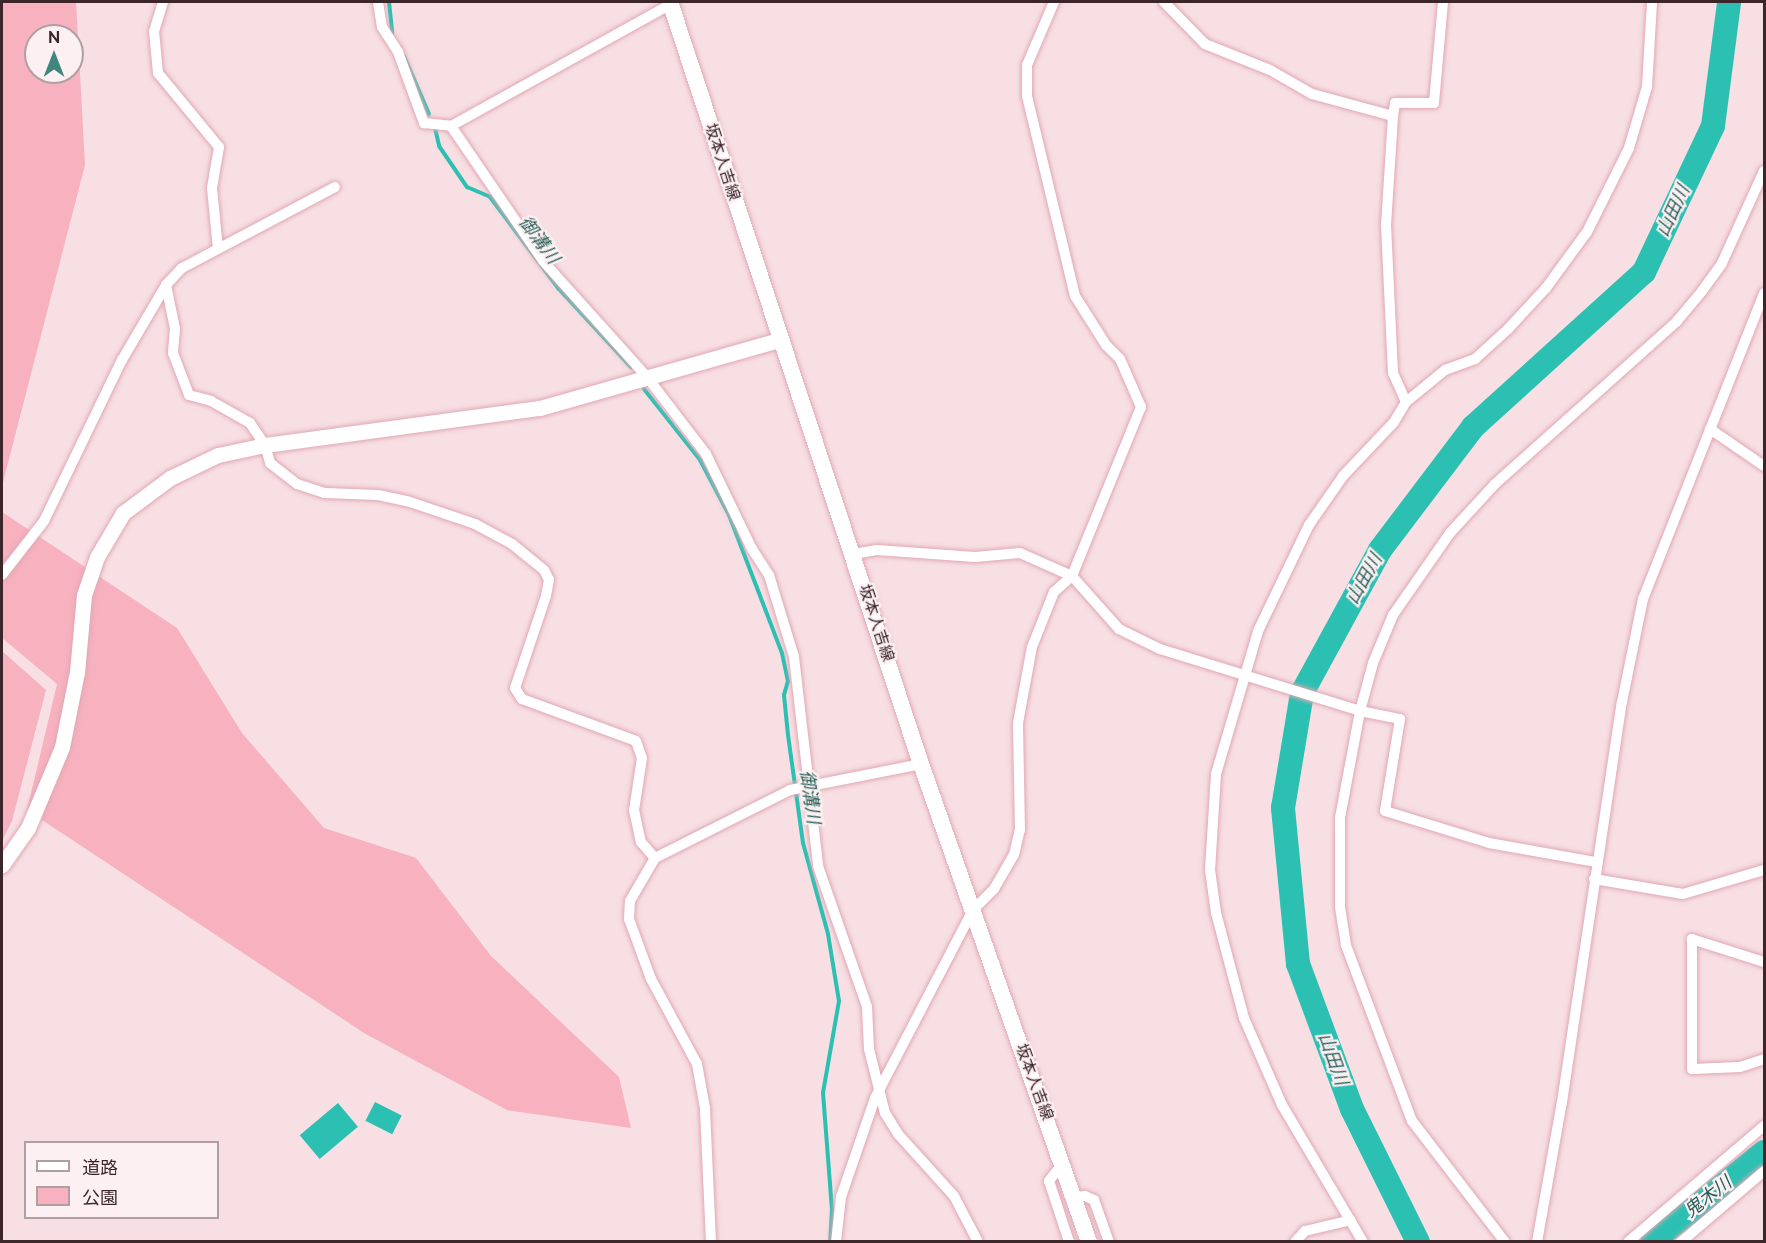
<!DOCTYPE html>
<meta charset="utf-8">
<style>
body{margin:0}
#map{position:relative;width:1766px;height:1243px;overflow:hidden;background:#f7dfe3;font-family:Raleway,"Noto Sans JP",sans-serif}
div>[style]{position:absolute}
.green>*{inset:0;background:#f7b1bf}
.water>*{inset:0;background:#2cc0b3;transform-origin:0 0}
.stream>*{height:4px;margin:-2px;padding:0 2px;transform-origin:2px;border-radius:2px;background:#2cc0b3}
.river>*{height:24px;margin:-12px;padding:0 12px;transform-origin:12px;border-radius:12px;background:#2cc0b3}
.roads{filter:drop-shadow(0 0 2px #e1a8b4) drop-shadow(0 0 2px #e1a8b4)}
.street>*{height:10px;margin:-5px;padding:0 5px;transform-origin:5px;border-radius:5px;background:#fff}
.secondary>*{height:15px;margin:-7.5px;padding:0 7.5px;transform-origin:7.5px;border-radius:7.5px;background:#fff}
.primary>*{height:16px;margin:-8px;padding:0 8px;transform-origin:8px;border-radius:8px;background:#fff}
span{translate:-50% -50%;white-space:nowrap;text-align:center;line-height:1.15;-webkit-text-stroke:4.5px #fcf0f2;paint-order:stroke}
.street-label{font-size:16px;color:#3c262a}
.water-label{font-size:18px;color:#255e57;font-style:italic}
.frame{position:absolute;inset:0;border:3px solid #3c262a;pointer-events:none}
.legend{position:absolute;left:24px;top:1141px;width:195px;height:78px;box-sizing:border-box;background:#fcf0f2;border:2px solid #af9fa2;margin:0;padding:8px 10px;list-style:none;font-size:18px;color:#3c262a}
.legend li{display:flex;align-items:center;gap:12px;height:30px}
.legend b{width:30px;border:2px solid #af9fa2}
.north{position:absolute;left:24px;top:24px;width:60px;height:60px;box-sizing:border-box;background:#fcf0f2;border:2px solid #af9fa2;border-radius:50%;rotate:0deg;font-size:16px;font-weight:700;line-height:24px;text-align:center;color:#3c262a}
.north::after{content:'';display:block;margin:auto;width:21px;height:27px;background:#40867e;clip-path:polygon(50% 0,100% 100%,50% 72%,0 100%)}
</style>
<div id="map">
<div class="green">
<i style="clip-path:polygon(evenodd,2px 2px,76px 2px,85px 165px,2px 486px,2px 2px,36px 36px,72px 36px,72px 72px,36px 72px,36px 36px)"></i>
<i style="clip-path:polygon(2px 512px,177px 628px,242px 733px,324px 828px,416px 858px,491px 956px,619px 1077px,631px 1128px,507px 1110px,364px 1033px,27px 810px,57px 684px,2px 638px)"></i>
<i style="clip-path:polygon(2px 651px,46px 690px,12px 821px,2px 841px)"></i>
</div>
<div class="water">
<i style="left:375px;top:1102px;width:30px;height:21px;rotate:27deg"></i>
<i style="left:338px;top:1103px;width:31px;height:50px;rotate:50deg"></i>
</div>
<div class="stream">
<i style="left:389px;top:2px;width:31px;rotate:84deg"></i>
<i style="left:404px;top:56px;width:63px;rotate:66.7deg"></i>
<i style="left:435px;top:128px;width:18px;rotate:77deg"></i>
<i style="left:439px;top:146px;width:50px;rotate:55.7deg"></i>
<i style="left:467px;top:187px;width:25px;rotate:23deg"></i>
<i style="left:490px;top:197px;width:114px;rotate:53.2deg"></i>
<i style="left:558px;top:288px;width:108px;rotate:47.3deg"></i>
<i style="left:644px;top:389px;width:90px;rotate:51.7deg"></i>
<i style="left:700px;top:460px;width:62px;rotate:62.2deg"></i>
<i style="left:729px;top:515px;width:148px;rotate:69deg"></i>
<i style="left:782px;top:653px;width:29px;rotate:78deg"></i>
<i style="left:788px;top:681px;width:15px;rotate:106deg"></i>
<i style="left:784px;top:695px;width:40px;rotate:84.3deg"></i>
<i style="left:788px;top:735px;width:109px;rotate:82.1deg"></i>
<i style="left:803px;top:843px;width:94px;rotate:74.6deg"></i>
<i style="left:828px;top:934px;width:68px;rotate:80.7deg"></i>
<i style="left:839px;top:1001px;width:93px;rotate:99.9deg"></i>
<i style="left:823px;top:1093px;width:116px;rotate:85.6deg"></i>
<i style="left:832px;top:1209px;width:33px;rotate:93deg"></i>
</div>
<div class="river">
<i style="left:1418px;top:1242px;width:148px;rotate:-116.4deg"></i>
<i style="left:1352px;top:1109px;width:155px;rotate:-110.4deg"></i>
<i style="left:1298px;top:964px;width:157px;rotate:-95.5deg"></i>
<i style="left:1283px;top:808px;width:117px;rotate:-80.6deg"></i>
<i style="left:1302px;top:693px;width:163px;rotate:-61.4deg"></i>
<i style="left:1380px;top:550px;width:154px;rotate:-52.9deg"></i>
<i style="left:1473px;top:427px;width:231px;rotate:-42.2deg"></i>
<i style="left:1644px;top:272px;width:161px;rotate:-64.7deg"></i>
<i style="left:1713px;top:126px;width:125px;rotate:-82.6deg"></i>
<i style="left:1652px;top:1242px;width:144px;rotate:-38.8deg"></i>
</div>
<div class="roads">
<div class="street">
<i style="left:163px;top:2px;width:30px;rotate:107deg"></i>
<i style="left:154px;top:31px;width:42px;rotate:84.6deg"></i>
<i style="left:158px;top:73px;width:96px;rotate:50.5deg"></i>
<i style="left:219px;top:147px;width:42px;rotate:99.7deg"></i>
<i style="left:212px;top:188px;width:61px;rotate:84.4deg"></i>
<i style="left:378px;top:2px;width:25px;rotate:81deg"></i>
<i style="left:382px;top:27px;width:30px;rotate:57deg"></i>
<i style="left:398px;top:52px;width:76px;rotate:69.9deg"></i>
<i style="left:424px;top:123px;width:27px;rotate:6deg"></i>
<i style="left:451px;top:126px;width:252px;rotate:-29deg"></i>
<i style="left:1164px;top:2px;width:59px;rotate:45.7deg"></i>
<i style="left:1205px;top:44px;width:70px;rotate:21.8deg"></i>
<i style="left:1270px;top:70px;width:48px;rotate:29.7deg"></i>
<i style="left:1312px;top:94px;width:84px;rotate:15.2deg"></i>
<i style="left:451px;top:126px;width:163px;rotate:55.7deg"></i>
<i style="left:543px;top:261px;width:156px;rotate:48.1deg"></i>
<i style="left:647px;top:377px;width:97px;rotate:52.5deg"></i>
<i style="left:706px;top:454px;width:106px;rotate:64.2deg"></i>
<i style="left:752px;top:549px;width:31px;rotate:57deg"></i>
<i style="left:769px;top:575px;width:86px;rotate:73deg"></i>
<i style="left:794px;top:657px;width:210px;rotate:83.4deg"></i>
<i style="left:818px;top:866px;width:149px;rotate:70.8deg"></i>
<i style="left:867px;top:1007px;width:42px;rotate:87.3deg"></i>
<i style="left:869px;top:1049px;width:66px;rotate:76deg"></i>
<i style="left:885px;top:1113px;width:25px;rotate:58deg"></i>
<i style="left:898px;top:1134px;width:84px;rotate:47.9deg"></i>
<i style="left:954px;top:1196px;width:52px;rotate:62.4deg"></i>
<i style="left:166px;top:285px;width:45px;rotate:78.4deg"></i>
<i style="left:175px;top:329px;width:24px;rotate:95deg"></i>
<i style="left:173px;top:353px;width:45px;rotate:69.1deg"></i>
<i style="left:189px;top:395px;width:23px;rotate:15deg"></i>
<i style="left:211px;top:401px;width:45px;rotate:29.4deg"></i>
<i style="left:250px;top:423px;width:27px;rotate:56deg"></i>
<i style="left:265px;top:445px;width:19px;rotate:74deg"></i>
<i style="left:270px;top:463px;width:34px;rotate:38deg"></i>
<i style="left:297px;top:484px;width:29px;rotate:18deg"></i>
<i style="left:325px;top:493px;width:53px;rotate:2.2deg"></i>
<i style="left:378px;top:495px;width:30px;rotate:12deg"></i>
<i style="left:407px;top:501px;width:72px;rotate:18.7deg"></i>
<i style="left:475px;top:524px;width:42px;rotate:28.4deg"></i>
<i style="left:512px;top:544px;width:41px;rotate:39.1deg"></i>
<i style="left:544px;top:570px;width:11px;rotate:63deg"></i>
<i style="left:549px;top:580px;width:16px;rotate:101deg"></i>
<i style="left:546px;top:596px;width:97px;rotate:108.6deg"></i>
<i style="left:515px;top:688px;width:13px;rotate:58deg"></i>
<i style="left:522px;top:699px;width:121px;rotate:20.2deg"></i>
<i style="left:636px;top:741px;width:18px;rotate:71deg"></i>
<i style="left:642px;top:758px;width:53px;rotate:98.7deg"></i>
<i style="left:634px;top:810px;width:33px;rotate:78deg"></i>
<i style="left:641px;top:842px;width:21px;rotate:49deg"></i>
<i style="left:1406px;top:402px;width:32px;rotate:-114deg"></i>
<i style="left:1393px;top:373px;width:148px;rotate:-92.7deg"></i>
<i style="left:1386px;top:225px;width:109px;rotate:-86.3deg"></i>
<i style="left:1393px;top:116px;width:13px;rotate:-81deg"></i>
<i style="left:1395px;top:103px;width:39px"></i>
<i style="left:1434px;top:103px;width:101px;rotate:-84.9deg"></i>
<i style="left:1710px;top:429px;width:65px;rotate:34.4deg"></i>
<i style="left:854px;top:554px;width:23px;rotate:-10deg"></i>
<i style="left:877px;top:550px;width:98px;rotate:4.1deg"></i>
<i style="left:975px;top:557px;width:45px;rotate:-5.1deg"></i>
<i style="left:1020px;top:553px;width:57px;rotate:23.9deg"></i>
<i style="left:1072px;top:576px;width:71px;rotate:48.4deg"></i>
<i style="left:1119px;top:629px;width:46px;rotate:26deg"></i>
<i style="left:1160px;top:649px;width:209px;rotate:17.2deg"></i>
<i style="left:1360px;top:711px;width:41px;rotate:11.3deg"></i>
<i style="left:1400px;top:719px;width:93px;rotate:99.3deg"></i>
<i style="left:1385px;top:811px;width:109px;rotate:17.1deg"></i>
<i style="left:1489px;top:843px;width:109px;rotate:10.1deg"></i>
<i style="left:2px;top:575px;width:68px;rotate:-52.1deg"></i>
<i style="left:44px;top:521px;width:179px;rotate:-64.2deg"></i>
<i style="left:122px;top:360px;width:87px;rotate:-59.6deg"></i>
<i style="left:166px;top:285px;width:23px;rotate:-47deg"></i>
<i style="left:182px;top:268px;width:173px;rotate:-27.9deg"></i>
<i style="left:1594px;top:879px;width:90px;rotate:9.6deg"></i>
<i style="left:1683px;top:894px;width:84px;rotate:-16.5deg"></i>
<i style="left:1764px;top:962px;width:76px;rotate:-162.3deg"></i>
<i style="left:1692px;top:939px;width:130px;rotate:90deg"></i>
<i style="left:1692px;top:1069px;width:48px;rotate:-2.4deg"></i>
<i style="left:1740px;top:1067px;width:25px;rotate:-18deg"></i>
<i style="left:1063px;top:1163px;width:23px;rotate:128deg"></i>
<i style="left:1049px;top:1181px;width:64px;rotate:71.8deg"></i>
<i style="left:1075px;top:1197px;width:10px;rotate:-6deg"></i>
<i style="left:1085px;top:1196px;width:10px;rotate:24deg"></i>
<i style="left:1094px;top:1200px;width:45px;rotate:70.3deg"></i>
<i style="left:711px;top:1242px;width:134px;rotate:-92.6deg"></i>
<i style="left:705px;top:1108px;width:45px;rotate:-100.3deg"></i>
<i style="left:697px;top:1064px;width:97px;rotate:-118.4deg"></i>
<i style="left:651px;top:979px;width:64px;rotate:-110.1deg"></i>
<i style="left:629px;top:919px;width:18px;rotate:-87deg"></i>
<i style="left:630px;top:901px;width:50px;rotate:-59.8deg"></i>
<i style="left:655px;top:858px;width:151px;rotate:-26.7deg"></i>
<i style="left:790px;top:790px;width:134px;rotate:-11.2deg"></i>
<i style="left:836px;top:1242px;width:45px;rotate:-83.7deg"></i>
<i style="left:841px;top:1197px;width:105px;rotate:-71deg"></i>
<i style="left:875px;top:1098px;width:212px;rotate:-62.5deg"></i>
<i style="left:973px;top:910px;width:30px;rotate:-45deg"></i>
<i style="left:994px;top:889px;width:39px;rotate:-60deg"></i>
<i style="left:1014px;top:855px;width:26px;rotate:-77deg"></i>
<i style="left:1020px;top:830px;width:107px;rotate:-91.1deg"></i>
<i style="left:1018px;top:723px;width:77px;rotate:-79.6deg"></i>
<i style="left:1032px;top:647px;width:59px;rotate:-68.2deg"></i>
<i style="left:1054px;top:592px;width:24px;rotate:-42deg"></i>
<i style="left:1072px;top:576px;width:183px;rotate:-67.8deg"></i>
<i style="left:1141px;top:407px;width:52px;rotate:-113.6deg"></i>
<i style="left:1120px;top:359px;width:20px;rotate:-135deg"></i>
<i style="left:1106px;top:345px;width:58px;rotate:-122.3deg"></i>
<i style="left:1075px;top:296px;width:206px;rotate:-103.5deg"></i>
<i style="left:1027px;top:96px;width:31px;rotate:-90deg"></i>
<i style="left:1027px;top:65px;width:69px;rotate:-66.8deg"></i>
<i style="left:1295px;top:1242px;width:15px;rotate:-48deg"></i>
<i style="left:1305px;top:1231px;width:47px;rotate:-13.4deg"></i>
<i style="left:1363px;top:1242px;width:159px;rotate:-120.6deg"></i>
<i style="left:1282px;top:1105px;width:95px;rotate:-113.6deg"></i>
<i style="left:1244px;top:1018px;width:109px;rotate:-104.9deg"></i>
<i style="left:1216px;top:913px;width:43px;rotate:-97.9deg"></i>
<i style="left:1210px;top:870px;width:96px;rotate:-86.4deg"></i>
<i style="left:1216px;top:774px;width:149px;rotate:-73.6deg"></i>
<i style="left:1258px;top:631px;width:118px;rotate:-64.3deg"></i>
<i style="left:1309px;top:525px;width:60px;rotate:-55.2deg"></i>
<i style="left:1343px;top:476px;width:74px;rotate:-46.6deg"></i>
<i style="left:1394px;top:422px;width:23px;rotate:-59deg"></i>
<i style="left:1406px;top:402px;width:50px;rotate:-39.4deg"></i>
<i style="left:1445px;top:370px;width:32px;rotate:-20deg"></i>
<i style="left:1475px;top:359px;width:45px;rotate:-42.3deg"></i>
<i style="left:1508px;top:329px;width:56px;rotate:-47.2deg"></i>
<i style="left:1546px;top:288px;width:69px;rotate:-53.8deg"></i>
<i style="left:1587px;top:232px;width:94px;rotate:-63.4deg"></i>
<i style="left:1629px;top:148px;width:64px;rotate:-73.6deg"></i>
<i style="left:1647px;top:87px;width:85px;rotate:-86.6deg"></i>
<i style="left:1505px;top:1242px;width:153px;rotate:-127.5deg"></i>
<i style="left:1412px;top:1121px;width:188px;rotate:-110.6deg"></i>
<i style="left:1346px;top:945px;width:39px;rotate:-99deg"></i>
<i style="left:1340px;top:906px;width:88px;rotate:-90deg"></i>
<i style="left:1340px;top:818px;width:109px;rotate:-79.4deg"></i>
<i style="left:1360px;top:711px;width:50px;rotate:-74.8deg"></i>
<i style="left:1373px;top:663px;width:52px;rotate:-67.4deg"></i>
<i style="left:1393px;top:615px;width:100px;rotate:-55.2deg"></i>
<i style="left:1450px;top:533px;width:67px;rotate:-47.4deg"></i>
<i style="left:1495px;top:484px;width:244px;rotate:-41.8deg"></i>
<i style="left:1677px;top:321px;width:39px;rotate:-50deg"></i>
<i style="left:1702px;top:291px;width:34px;rotate:-54deg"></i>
<i style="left:1722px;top:263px;width:101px;rotate:-65.5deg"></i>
<i style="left:1537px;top:1242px;width:142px;rotate:-79.9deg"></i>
<i style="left:1562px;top:1102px;width:404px;rotate:-81.5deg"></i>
<i style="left:1622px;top:702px;width:105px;rotate:-78.5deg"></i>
<i style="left:1643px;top:599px;width:329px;rotate:-68.4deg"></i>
<i style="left:1628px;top:1242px;width:179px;rotate:-40.5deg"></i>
<i style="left:1681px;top:1242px;width:109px;rotate:-40.5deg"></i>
</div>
<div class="secondary">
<i style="left:2px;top:865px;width:45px;rotate:-54.9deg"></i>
<i style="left:28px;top:828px;width:88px;rotate:-67.2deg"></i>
<i style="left:62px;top:747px;width:76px;rotate:-78.7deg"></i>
<i style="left:77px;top:672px;width:77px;rotate:-84.8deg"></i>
<i style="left:84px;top:595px;width:40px;rotate:-71.1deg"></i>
<i style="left:97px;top:557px;width:51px;rotate:-59.4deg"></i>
<i style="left:123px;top:513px;width:59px;rotate:-36.7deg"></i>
<i style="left:170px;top:478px;width:53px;rotate:-25.6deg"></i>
<i style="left:218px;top:455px;width:48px;rotate:-12deg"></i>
<i style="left:265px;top:445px;width:277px;rotate:-7.7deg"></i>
<i style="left:540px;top:408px;width:248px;rotate:-15.9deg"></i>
</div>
<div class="primary">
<i style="left:670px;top:2px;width:802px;rotate:71.77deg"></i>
<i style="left:921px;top:764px;width:507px;rotate:70.64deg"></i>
</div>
</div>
<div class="street-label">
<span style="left:722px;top:162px;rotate:72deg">坂本人吉線</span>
<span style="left:876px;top:623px;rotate:72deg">坂本人吉線</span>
<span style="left:1034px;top:1082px;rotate:70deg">坂本人吉線</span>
</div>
<div class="water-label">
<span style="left:1673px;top:211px;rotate:-65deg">山田川</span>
<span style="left:539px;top:240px;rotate:53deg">御溝川</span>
<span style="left:1364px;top:579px;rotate:-61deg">山田川</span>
<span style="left:810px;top:797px;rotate:82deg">御溝川</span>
<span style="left:1333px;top:1059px;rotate:70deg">山田川</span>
<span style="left:1708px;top:1197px;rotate:-38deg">鬼木川</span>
</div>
<div class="frame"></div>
<ul class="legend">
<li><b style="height:8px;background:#fff"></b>道路</li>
<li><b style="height:16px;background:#f7b1bf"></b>公園</li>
</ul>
<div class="north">N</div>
</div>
